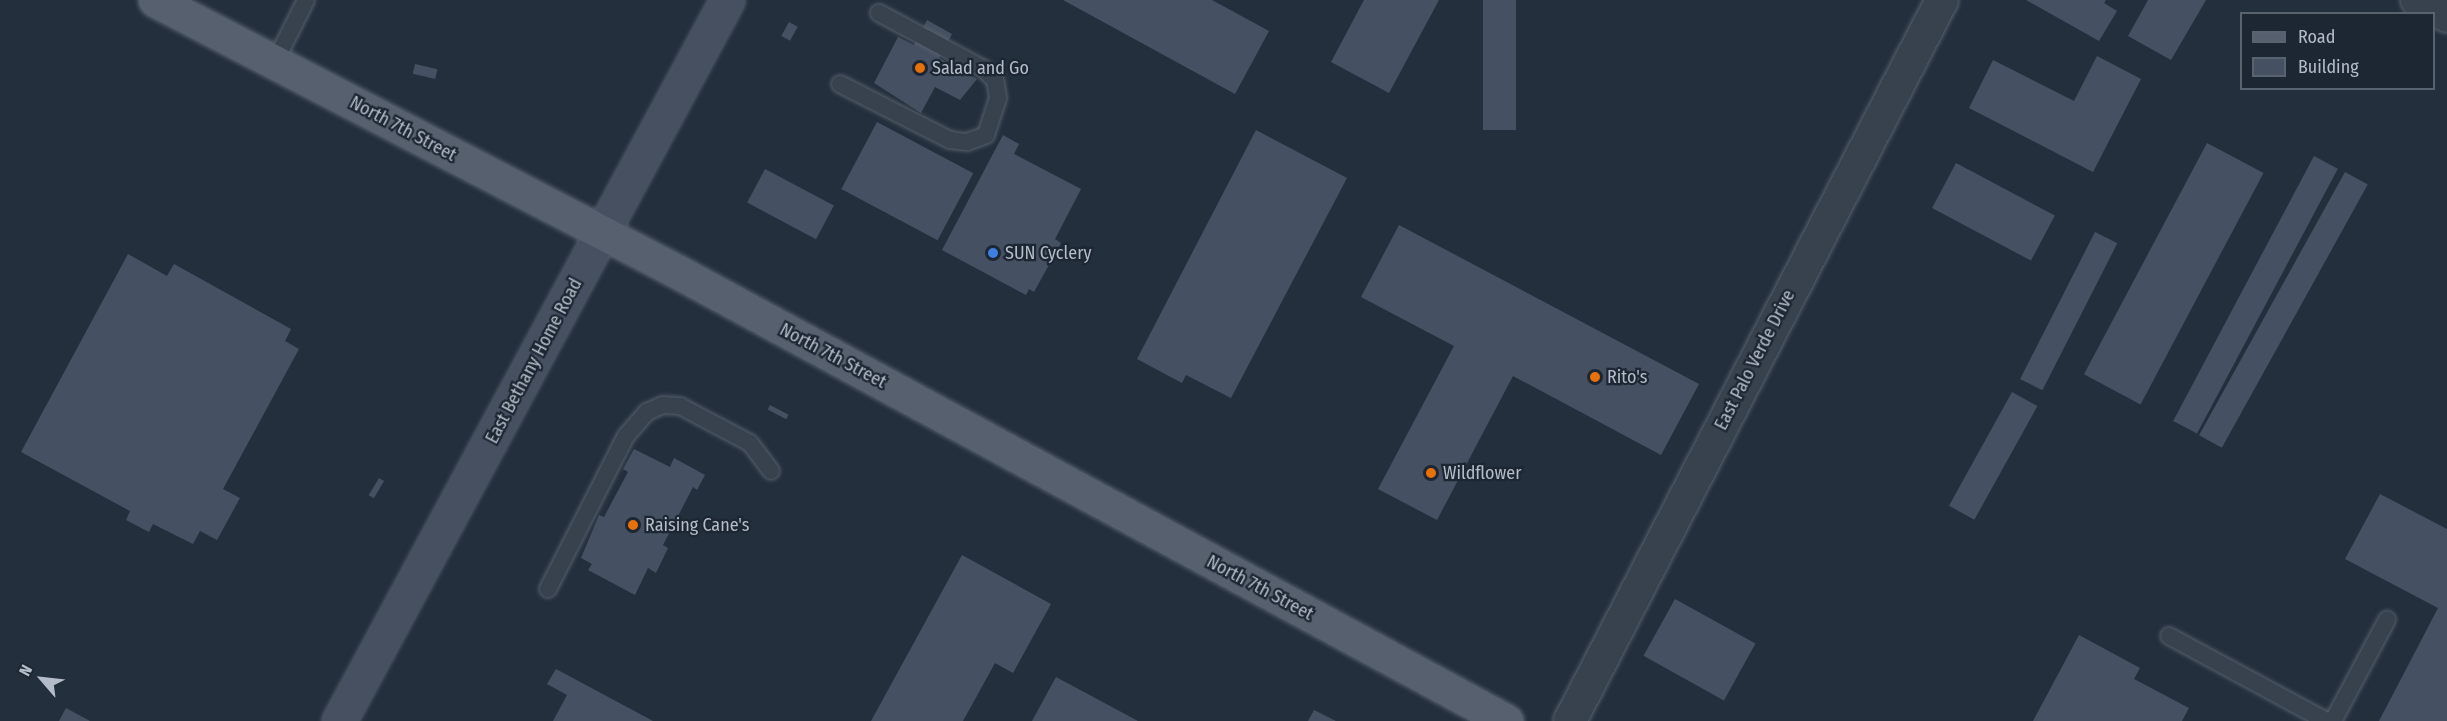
<!DOCTYPE html>
<style>
body{margin:0}
#map{position:relative;width:2447px;height:721px;overflow:hidden;background:#242f3e;font-family:"Fira Sans Condensed",sans-serif}
div>[style]{position:absolute}
.building>*{inset:0;background:#455162;transform-origin:0 0}
.roads{filter:drop-shadow(0 0 2px #565f6c) drop-shadow(0 0 2px #565f6c)}
.service>*{height:16px;margin:-8px;padding:0 8px;transform-origin:8px;border-radius:8px;background:#38414e}
.minor>*{height:32px;margin:-16px;padding:0 16px;transform-origin:16px;border-radius:16px;background:#38414e}
.secondary>*{height:33px;margin:-16.5px;padding:0 16.5px;transform-origin:16.5px;border-radius:16.5px;background:#465061}
.primary>*{height:33px;margin:-16.5px;padding:0 16.5px;transform-origin:16.5px;border-radius:16.5px;background:#56606e}
.dots>*{width:16px;height:16px;translate:-50% -50%;box-sizing:border-box;border:3px solid #1d2633;border-radius:50%}
span{translate:-50% -50%;white-space:nowrap;text-align:center;line-height:1.15;-webkit-text-stroke:4.5px #1d2633;paint-order:stroke}
.poi-label{font-size:18px;color:#b4bcc9}
.left{translate:0 -50%;text-align:left}
.street-label{font-size:18px;color:#b4bcc9}
.legend{position:absolute;left:2240px;top:12px;width:195px;height:78px;box-sizing:border-box;background:#1d2633;border:2px solid #59626f;margin:0;padding:8px 10px;list-style:none;font-size:18px;color:#b4bcc9}
.legend li{display:flex;align-items:center;gap:12px;height:30px}
.legend b{width:30px;border:2px solid #59626f}
.north{position:absolute;left:12px;top:649px;width:60px;height:60px;-webkit-text-stroke:4px #1d2633;paint-order:stroke;rotate:298deg;font-size:16px;font-weight:700;line-height:24px;text-align:center;color:#b4bcc9}
.north::after{content:'';display:block;margin:auto;width:21px;height:27px;background:#b4bcc9;clip-path:polygon(50% 0,100% 100%,50% 72%,0 100%)}
</style>
<div id="map">
<div class="building">
<i style="clip-path:polygon(1063px 0,1212px 0,1269px 31px,1235px 94px)"></i>
<i style="clip-path:polygon(1364px 0,1439px 0,1389px 93px,1331px 62px)"></i>
<i style="left:1483px;top:0;width:33px;height:130px"></i>
<i style="clip-path:polygon(2026px 0,2106px 0,2104px 3px,2117px 11px,2099px 41px)"></i>
<i style="clip-path:polygon(2148px 0,2206px 0,2171px 60px,2128px 36px)"></i>
<i style="clip-path:polygon(927px 20px,952px 34px,939px 58px,977px 79px,960px 100px,935px 87px,921px 113px,874px 83px,898px 37px,914px 45px)"></i>
<i style="left:789px;top:22px;width:10px;height:16px;rotate:29deg"></i>
<i style="clip-path:polygon(2097px 56px,2141px 79px,2093px 172px,1969px 108px,1993px 60px,2074px 101px)"></i>
<i style="left:415px;top:64px;width:23px;height:10px;rotate:13deg"></i>
<i style="left:877px;top:122px;width:109px;height:76px;rotate:28deg"></i>
<i style="clip-path:polygon(1256px 130px,1347px 178px,1231px 398px,1186px 375px,1182px 383px,1137px 359px)"></i>
<i style="clip-path:polygon(1003px 135px,1019px 144px,1014px 154px,1081px 189px,1055px 239px,1061px 243px,1034px 292px,1029px 289px,1026px 295px,942px 250px)"></i>
<i style="left:2207px;top:143px;width:64px;height:262px;rotate:28deg"></i>
<i style="left:2314px;top:156px;width:27px;height:300px;rotate:28deg"></i>
<i style="left:1956px;top:163px;width:112px;height:51px;rotate:28deg"></i>
<i style="left:765px;top:169px;width:78px;height:38px;rotate:28deg"></i>
<i style="left:2345px;top:172px;width:26px;height:301px;rotate:29deg"></i>
<i style="clip-path:polygon(1399px 225px,1699px 384px,1661px 455px,1513px 376px,1437px 520px,1378px 489px,1454px 346px,1361px 297px)"></i>
<i style="left:2095px;top:232px;width:25px;height:165px;rotate:27deg"></i>
<i style="clip-path:polygon(128px 254px,167px 276px,174px 264px,291px 329px,285px 341px,299px 349px,223px 489px,240px 498px,217px 540px,200px 531px,193px 544px,153px 524px,149px 532px,126px 520px,130px 511px,21px 452px)"></i>
<i style="left:2012px;top:392px;width:29px;height:130px;rotate:29deg"></i>
<i style="left:770px;top:405px;width:21px;height:5px;rotate:28deg"></i>
<i style="clip-path:polygon(634px 449px,670px 467px,674px 458px,705px 475px,697px 490px,693px 487px,663px 545px,668px 548px,656px 573px,648px 568px,635px 595px,588px 570px,592px 564px,581px 558px,599px 515px,604px 517px,628px 472px,623px 469px)"></i>
<i style="left:379px;top:478px;width:6px;height:20px;rotate:31deg"></i>
<i style="clip-path:polygon(2380px 494px,2447px 529px,2447px 721px,2379px 721px,2438px 608px,2345px 559px)"></i>
<i style="clip-path:polygon(962px 555px,1051px 604px,1013px 673px,995px 663px,963px 721px,871px 721px)"></i>
<i style="left:1675px;top:599px;width:92px;height:65px;rotate:29deg"></i>
<i style="clip-path:polygon(2079px 635px,2140px 668px,2134px 679px,2189px 708px,2182px 721px,2033px 721px)"></i>
<i style="clip-path:polygon(556px 669px,653px 721px,553px 721px,567px 695px,547px 684px)"></i>
<i style="clip-path:polygon(1056px 677px,1138px 721px,1032px 721px)"></i>
<i style="clip-path:polygon(66px 708px,90px 721px,59px 721px)"></i>
<i style="clip-path:polygon(1314px 710px,1336px 721px,1308px 721px)"></i>
</div>
<div class="roads">
<div class="service">
<i style="left:275px;top:62px;width:69px;rotate:-63.4deg"></i>
<i style="left:840px;top:84px;width:123px;rotate:27deg"></i>
<i style="left:950px;top:140px;width:17px;rotate:7deg"></i>
<i style="left:967px;top:142px;width:20px;rotate:-20deg"></i>
<i style="left:986px;top:135px;width:39px;rotate:-72deg"></i>
<i style="left:998px;top:98px;width:18px;rotate:-99deg"></i>
<i style="left:995px;top:80px;width:18px;rotate:-137deg"></i>
<i style="left:982px;top:68px;width:117px;rotate:-151.9deg"></i>
<i style="left:548px;top:589px;width:172px;rotate:-63deg"></i>
<i style="left:626px;top:436px;width:32px;rotate:-49deg"></i>
<i style="left:647px;top:412px;width:17px;rotate:-24deg"></i>
<i style="left:663px;top:405px;width:17px;rotate:3deg"></i>
<i style="left:680px;top:406px;width:79px;rotate:27.9deg"></i>
<i style="left:750px;top:443px;width:35px;rotate:53deg"></i>
<i style="left:2169px;top:636px;width:179px;rotate:28.4deg"></i>
<i style="left:2333px;top:721px;width:115px;rotate:-61.9deg"></i>
</div>
<div class="minor">
<i style="left:2417px;top:0;width:34px;rotate:28deg"></i>
<i style="left:1570px;top:721px;width:811px;rotate:-62.71deg"></i>
</div>
<div class="secondary">
<i style="left:339px;top:721px;width:819px;rotate:-61.71deg"></i>
</div>
<div class="primary">
<i style="left:155px;top:0;width:592px;rotate:27.47deg"></i>
<i style="left:680px;top:273px;width:940px;rotate:28.47deg"></i>
</div>
</div>
<div class="dots">
<i style="left:920px;top:68px;background:#e8710a"></i>
<i style="left:993px;top:253px;background:#3f7fe0"></i>
<i style="left:1595px;top:377px;background:#e8710a"></i>
<i style="left:1431px;top:473px;background:#e8710a"></i>
<i style="left:633px;top:525px;background:#e8710a"></i>
</div>
<div class="poi-label">
<span class="left" style="left:932px;top:68px">Salad and Go</span>
<span class="left" style="left:1005px;top:253px">SUN Cyclery</span>
<span class="left" style="left:1607px;top:377px">Rito's</span>
<span class="left" style="left:1443px;top:473px">Wildflower</span>
<span class="left" style="left:645px;top:525px">Raising Cane's</span>
</div>
<div class="street-label">
<span style="left:403px;top:129px;rotate:28deg">North 7th Street</span>
<span style="left:833px;top:356px;rotate:28deg">North 7th Street</span>
<span style="left:1755px;top:360px;rotate:-63deg">East Palo Verde Drive</span>
<span style="left:534px;top:361px;rotate:-62deg">East Bethany Home Road</span>
<span style="left:1260px;top:588px;rotate:28deg">North 7th Street</span>
</div>
<ul class="legend">
<li><b style="height:8px;background:#56606e"></b>Road</li>
<li><b style="height:16px;background:#455162"></b>Building</li>
</ul>
<div class="north">N</div>
</div>
